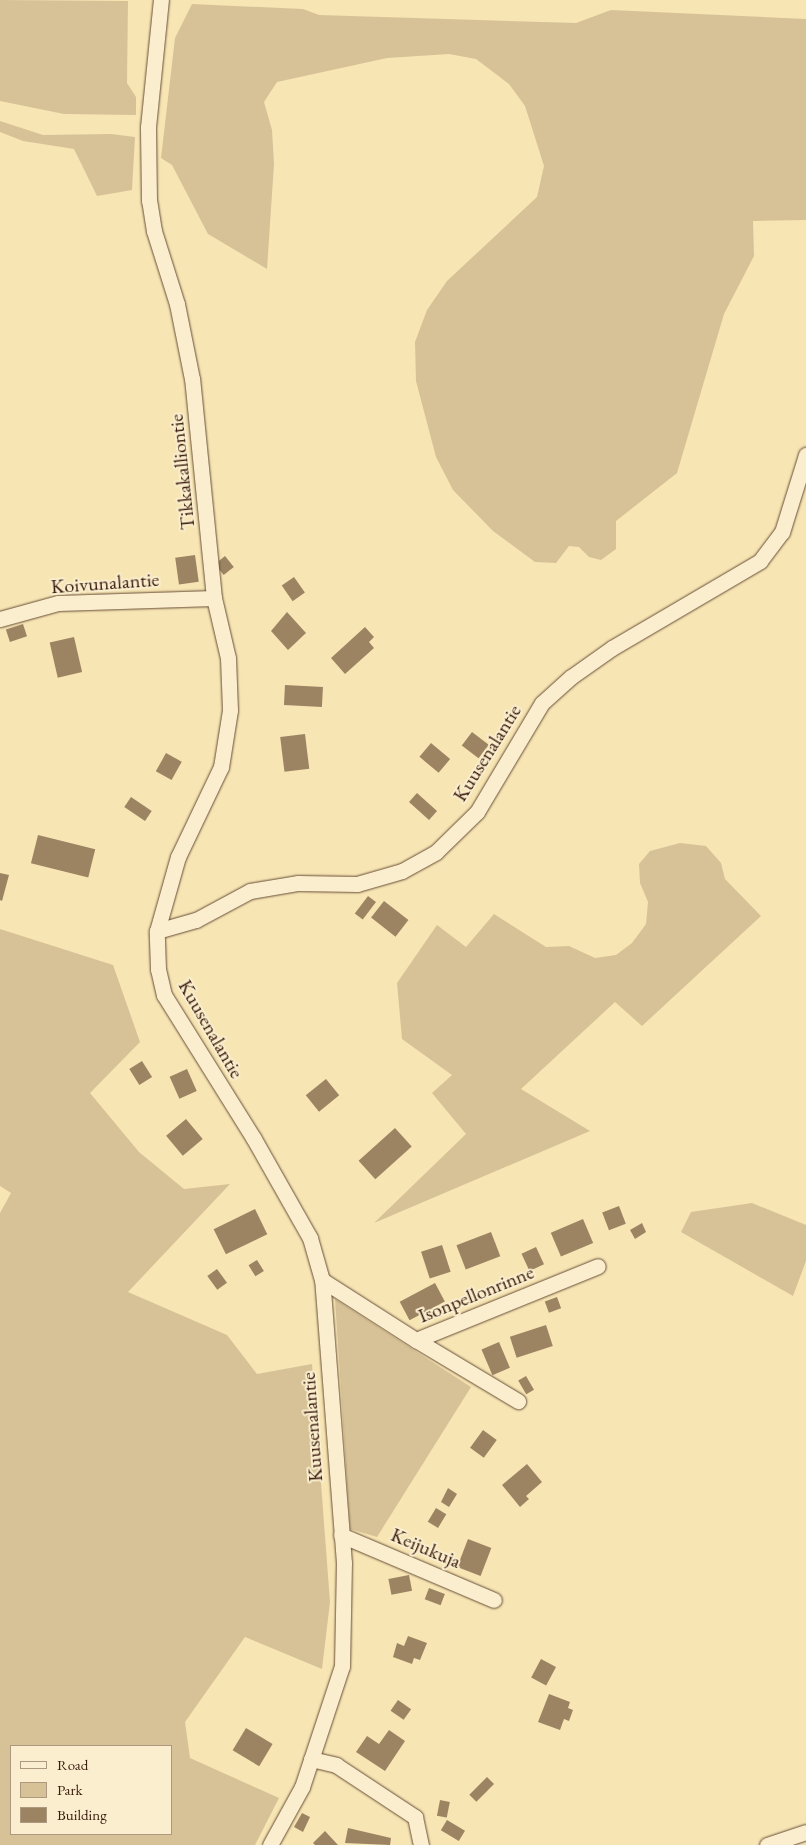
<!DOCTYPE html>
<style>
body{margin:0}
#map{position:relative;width:806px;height:1845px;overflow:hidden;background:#f7e5b4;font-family:"EB Garamond",serif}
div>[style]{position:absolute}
.green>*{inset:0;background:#d7c297}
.building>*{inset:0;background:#9c8463;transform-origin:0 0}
.roads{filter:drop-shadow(0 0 1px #684d36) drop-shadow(0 0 1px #684d36)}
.minor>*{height:15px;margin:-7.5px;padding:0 7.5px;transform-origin:7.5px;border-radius:7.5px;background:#faeece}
span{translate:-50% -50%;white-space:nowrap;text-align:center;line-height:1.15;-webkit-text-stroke:4px #faeece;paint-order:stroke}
.street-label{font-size:20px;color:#391a0c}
.legend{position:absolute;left:10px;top:1745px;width:162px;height:90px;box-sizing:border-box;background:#faeece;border:1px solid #ad9980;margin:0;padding:6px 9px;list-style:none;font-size:15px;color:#391a0c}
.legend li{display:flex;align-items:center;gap:10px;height:25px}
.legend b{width:25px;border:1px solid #ad9980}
</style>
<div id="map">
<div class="green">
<i style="clip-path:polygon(0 0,128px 1px,127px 83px,136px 97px,136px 115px,64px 114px,0 101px)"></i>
<i style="clip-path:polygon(192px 4px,303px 9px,319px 15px,576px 23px,611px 10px,806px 19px,806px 220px,753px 221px,754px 256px,724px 314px,677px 473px,616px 521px,616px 549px,601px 560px,589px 557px,579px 547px,569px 546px,556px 563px,535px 562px,493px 531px,453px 490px,436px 457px,416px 381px,415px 342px,427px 310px,447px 281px,537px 197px,544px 166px,525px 106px,509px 84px,476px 59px,449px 54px,387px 58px,277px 82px,264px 102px,272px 130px,274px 164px,267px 269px,208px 234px,172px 165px,161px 158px,175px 38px)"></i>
<i style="clip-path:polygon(0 121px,43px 135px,111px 134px,135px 137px,132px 190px,97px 196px,74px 149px,23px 141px,0 132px)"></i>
<i style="clip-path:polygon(680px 843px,706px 846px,721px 863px,725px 879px,761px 916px,642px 1026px,615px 1002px,521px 1089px,590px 1131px,374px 1223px,466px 1134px,432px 1093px,452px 1075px,402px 1039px,397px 983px,437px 925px,466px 947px,494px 914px,546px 947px,569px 946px,595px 958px,616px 955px,632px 943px,646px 924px,648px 902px,640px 883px,639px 864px,650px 851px)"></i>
<i style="clip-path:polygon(evenodd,0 929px,113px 965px,140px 1042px,90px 1093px,139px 1152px,184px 1189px,230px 1184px,128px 1292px,227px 1335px,257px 1374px,312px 1364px,330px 1602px,322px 1669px,245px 1637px,185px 1722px,190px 1758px,279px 1798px,255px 1845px,0 1845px,0 1213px,11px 1193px,0 1186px,0 929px,11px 1746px,171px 1746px,171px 1834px,11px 1834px,11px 1746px)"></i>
<i style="clip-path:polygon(752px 1203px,806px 1225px,806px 1261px,793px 1296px,681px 1232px,691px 1212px)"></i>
<i style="clip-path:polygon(335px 1299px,471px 1387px,377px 1537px,350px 1529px)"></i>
</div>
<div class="building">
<i style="left:195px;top:555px;width:27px;height:20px;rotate:82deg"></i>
<i style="left:225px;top:556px;width:14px;height:13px;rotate:51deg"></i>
<i style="left:294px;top:577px;width:19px;height:15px;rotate:55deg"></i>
<i style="clip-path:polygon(287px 612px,306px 633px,288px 650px,271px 631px)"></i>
<i style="left:23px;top:624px;width:13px;height:18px;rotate:72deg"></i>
<i style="clip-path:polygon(365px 627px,374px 637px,369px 642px,374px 648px,345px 674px,331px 658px)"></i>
<i style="left:74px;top:637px;width:36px;height:25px;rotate:77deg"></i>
<i style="left:285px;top:685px;width:38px;height:20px;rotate:3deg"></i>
<i style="left:472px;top:732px;width:21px;height:17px;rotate:37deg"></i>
<i style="left:305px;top:734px;width:35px;height:25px;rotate:83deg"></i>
<i style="left:431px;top:743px;width:25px;height:18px;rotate:40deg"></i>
<i style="left:166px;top:753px;width:18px;height:21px;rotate:29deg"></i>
<i style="left:417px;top:793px;width:27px;height:12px;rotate:42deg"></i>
<i style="left:131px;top:797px;width:25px;height:12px;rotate:34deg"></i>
<i style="left:38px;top:835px;width:59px;height:29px;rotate:14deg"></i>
<i style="clip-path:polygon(0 873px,9px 875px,2px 901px,0 900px)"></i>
<i style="left:368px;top:896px;width:10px;height:22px;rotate:37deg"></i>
<i style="left:384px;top:901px;width:31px;height:21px;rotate:38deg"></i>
<i style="left:142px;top:1061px;width:19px;height:15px;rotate:58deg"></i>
<i style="left:187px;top:1069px;width:24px;height:19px;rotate:66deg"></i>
<i style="left:326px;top:1079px;width:21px;height:26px;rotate:51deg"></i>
<i style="left:186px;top:1119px;width:26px;height:26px;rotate:50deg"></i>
<i style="left:395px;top:1128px;width:25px;height:49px;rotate:48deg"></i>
<i style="left:619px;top:1206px;width:19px;height:18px;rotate:69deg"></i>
<i style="left:255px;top:1209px;width:28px;height:46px;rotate:64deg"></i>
<i style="left:583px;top:1219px;width:26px;height:35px;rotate:67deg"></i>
<i style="clip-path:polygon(642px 1223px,646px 1232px,635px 1239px,630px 1230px)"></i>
<i style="left:491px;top:1232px;width:26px;height:37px;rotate:69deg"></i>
<i style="left:442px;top:1245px;width:28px;height:22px;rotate:72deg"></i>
<i style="left:536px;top:1247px;width:19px;height:16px;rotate:65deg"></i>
<i style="left:257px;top:1260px;width:13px;height:10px;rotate:58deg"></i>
<i style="left:217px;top:1269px;width:17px;height:12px;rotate:54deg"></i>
<i style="left:435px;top:1283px;width:21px;height:40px;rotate:62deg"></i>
<i style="left:557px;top:1297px;width:12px;height:13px;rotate:70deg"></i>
<i style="left:546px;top:1325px;width:22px;height:38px;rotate:72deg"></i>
<i style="left:499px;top:1342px;width:28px;height:19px;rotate:67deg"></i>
<i style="left:526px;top:1376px;width:16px;height:9px;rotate:60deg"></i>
<i style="left:483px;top:1430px;width:17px;height:22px;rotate:36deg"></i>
<i style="clip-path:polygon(527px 1464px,542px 1482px,526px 1496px,529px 1499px,520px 1507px,502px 1485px)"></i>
<i style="clip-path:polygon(448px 1488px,457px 1494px,449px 1507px,441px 1502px)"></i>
<i style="left:436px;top:1508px;width:12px;height:16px;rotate:31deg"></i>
<i style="left:468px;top:1539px;width:25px;height:30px;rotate:21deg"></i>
<i style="left:409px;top:1575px;width:16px;height:21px;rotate:79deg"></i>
<i style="left:429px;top:1588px;width:17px;height:12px;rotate:21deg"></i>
<i style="clip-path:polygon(408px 1636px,427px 1643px,420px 1660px,414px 1658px,412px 1664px,393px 1657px,397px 1643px,404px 1646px)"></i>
<i style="left:541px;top:1659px;width:17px;height:21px;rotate:28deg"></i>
<i style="clip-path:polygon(549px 1694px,570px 1702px,568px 1708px,573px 1710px,569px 1721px,564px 1719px,560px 1730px,538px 1722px)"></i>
<i style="left:398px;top:1700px;width:16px;height:13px;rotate:35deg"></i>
<i style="left:246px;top:1728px;width:31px;height:26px;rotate:31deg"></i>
<i style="clip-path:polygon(389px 1730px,405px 1741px,385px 1771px,356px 1752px,367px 1736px,379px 1744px)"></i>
<i style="left:487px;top:1777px;width:10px;height:25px;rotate:45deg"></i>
<i style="left:440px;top:1800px;width:10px;height:16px;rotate:11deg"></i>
<i style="clip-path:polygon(302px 1813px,310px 1817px,303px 1832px,294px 1827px)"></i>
<i style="left:447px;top:1820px;width:21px;height:12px;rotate:31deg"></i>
<i style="clip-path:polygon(348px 1828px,391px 1838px,390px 1845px,345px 1843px)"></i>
<i style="clip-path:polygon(325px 1831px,338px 1845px,315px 1845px,313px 1843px)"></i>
</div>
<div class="roads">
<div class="minor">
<i style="left:0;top:619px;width:60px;rotate:-15.4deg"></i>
<i style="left:58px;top:603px;width:156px;rotate:-1.8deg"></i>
<i style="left:157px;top:931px;width:77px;rotate:-74.2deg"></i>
<i style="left:178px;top:857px;width:100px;rotate:-64.5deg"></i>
<i style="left:221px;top:767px;width:58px;rotate:-81deg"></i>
<i style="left:230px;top:710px;width:52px;rotate:-92.2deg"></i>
<i style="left:228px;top:658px;width:62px;rotate:-103.1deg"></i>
<i style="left:214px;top:598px;width:220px;rotate:-95.7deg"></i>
<i style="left:192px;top:379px;width:76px;rotate:-101.3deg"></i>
<i style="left:177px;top:304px;width:77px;rotate:-107.5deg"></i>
<i style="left:154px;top:231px;width:30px;rotate:-99deg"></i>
<i style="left:149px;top:201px;width:74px;rotate:-90.8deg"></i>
<i style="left:148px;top:127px;width:128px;rotate:-84.2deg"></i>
<i style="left:322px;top:1280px;width:112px;rotate:32.6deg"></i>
<i style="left:416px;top:1340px;width:196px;rotate:-22.1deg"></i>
<i style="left:416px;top:1340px;width:119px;rotate:30.9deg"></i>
<i style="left:341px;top:1535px;width:166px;rotate:23deg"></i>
<i style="left:311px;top:1759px;width:26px;rotate:13deg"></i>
<i style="left:336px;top:1765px;width:95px;rotate:33.4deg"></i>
<i style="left:415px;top:1817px;width:29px;rotate:78deg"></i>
<i style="left:270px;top:1845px;width:66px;rotate:-61.1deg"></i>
<i style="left:302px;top:1787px;width:127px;rotate:-71.7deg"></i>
<i style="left:342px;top:1666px;width:103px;rotate:-88.9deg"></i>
<i style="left:344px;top:1563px;width:284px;rotate:-94.4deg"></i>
<i style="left:322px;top:1280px;width:44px;rotate:-105.9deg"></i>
<i style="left:310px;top:1238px;width:114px;rotate:-119.5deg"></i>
<i style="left:254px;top:1139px;width:170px;rotate:-122deg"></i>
<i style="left:164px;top:995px;width:27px;rotate:-103deg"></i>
<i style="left:158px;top:969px;width:38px;rotate:-92deg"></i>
<i style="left:157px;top:931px;width:41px;rotate:-15.8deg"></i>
<i style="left:196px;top:920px;width:61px;rotate:-28.2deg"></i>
<i style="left:250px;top:891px;width:49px;rotate:-9.5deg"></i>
<i style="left:298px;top:883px;width:59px;rotate:1deg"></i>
<i style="left:357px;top:884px;width:47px;rotate:-16.1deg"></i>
<i style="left:402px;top:871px;width:39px;rotate:-29deg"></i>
<i style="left:436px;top:852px;width:57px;rotate:-44.3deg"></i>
<i style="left:477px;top:812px;width:127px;rotate:-59.2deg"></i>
<i style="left:542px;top:703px;width:39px;rotate:-42deg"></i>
<i style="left:571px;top:677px;width:50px;rotate:-35.3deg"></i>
<i style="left:612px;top:648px;width:172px;rotate:-30.4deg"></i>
<i style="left:760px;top:561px;width:36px;rotate:-53deg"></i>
<i style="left:782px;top:532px;width:81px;rotate:-72.7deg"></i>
<i style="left:767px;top:1845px;width:41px;rotate:-18.4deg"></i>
</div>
</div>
<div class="street-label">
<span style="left:182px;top:472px;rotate:-96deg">Tikkakalliontie</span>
<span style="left:105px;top:583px;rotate:-4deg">Koivunalantie</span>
<span style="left:487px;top:753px;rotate:-58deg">Kuusenalantie</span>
<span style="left:211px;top:1029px;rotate:60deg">Kuusenalantie</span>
<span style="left:476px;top:1294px;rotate:-22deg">Isonpellonrinne</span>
<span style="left:312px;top:1427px;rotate:-94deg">Kuusenalantie</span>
<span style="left:426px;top:1548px;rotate:23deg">Keijukuja</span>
</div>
<ul class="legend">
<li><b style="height:6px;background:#faeece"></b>Road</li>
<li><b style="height:14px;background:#d7c297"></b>Park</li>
<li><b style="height:14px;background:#9c8463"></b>Building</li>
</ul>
</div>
